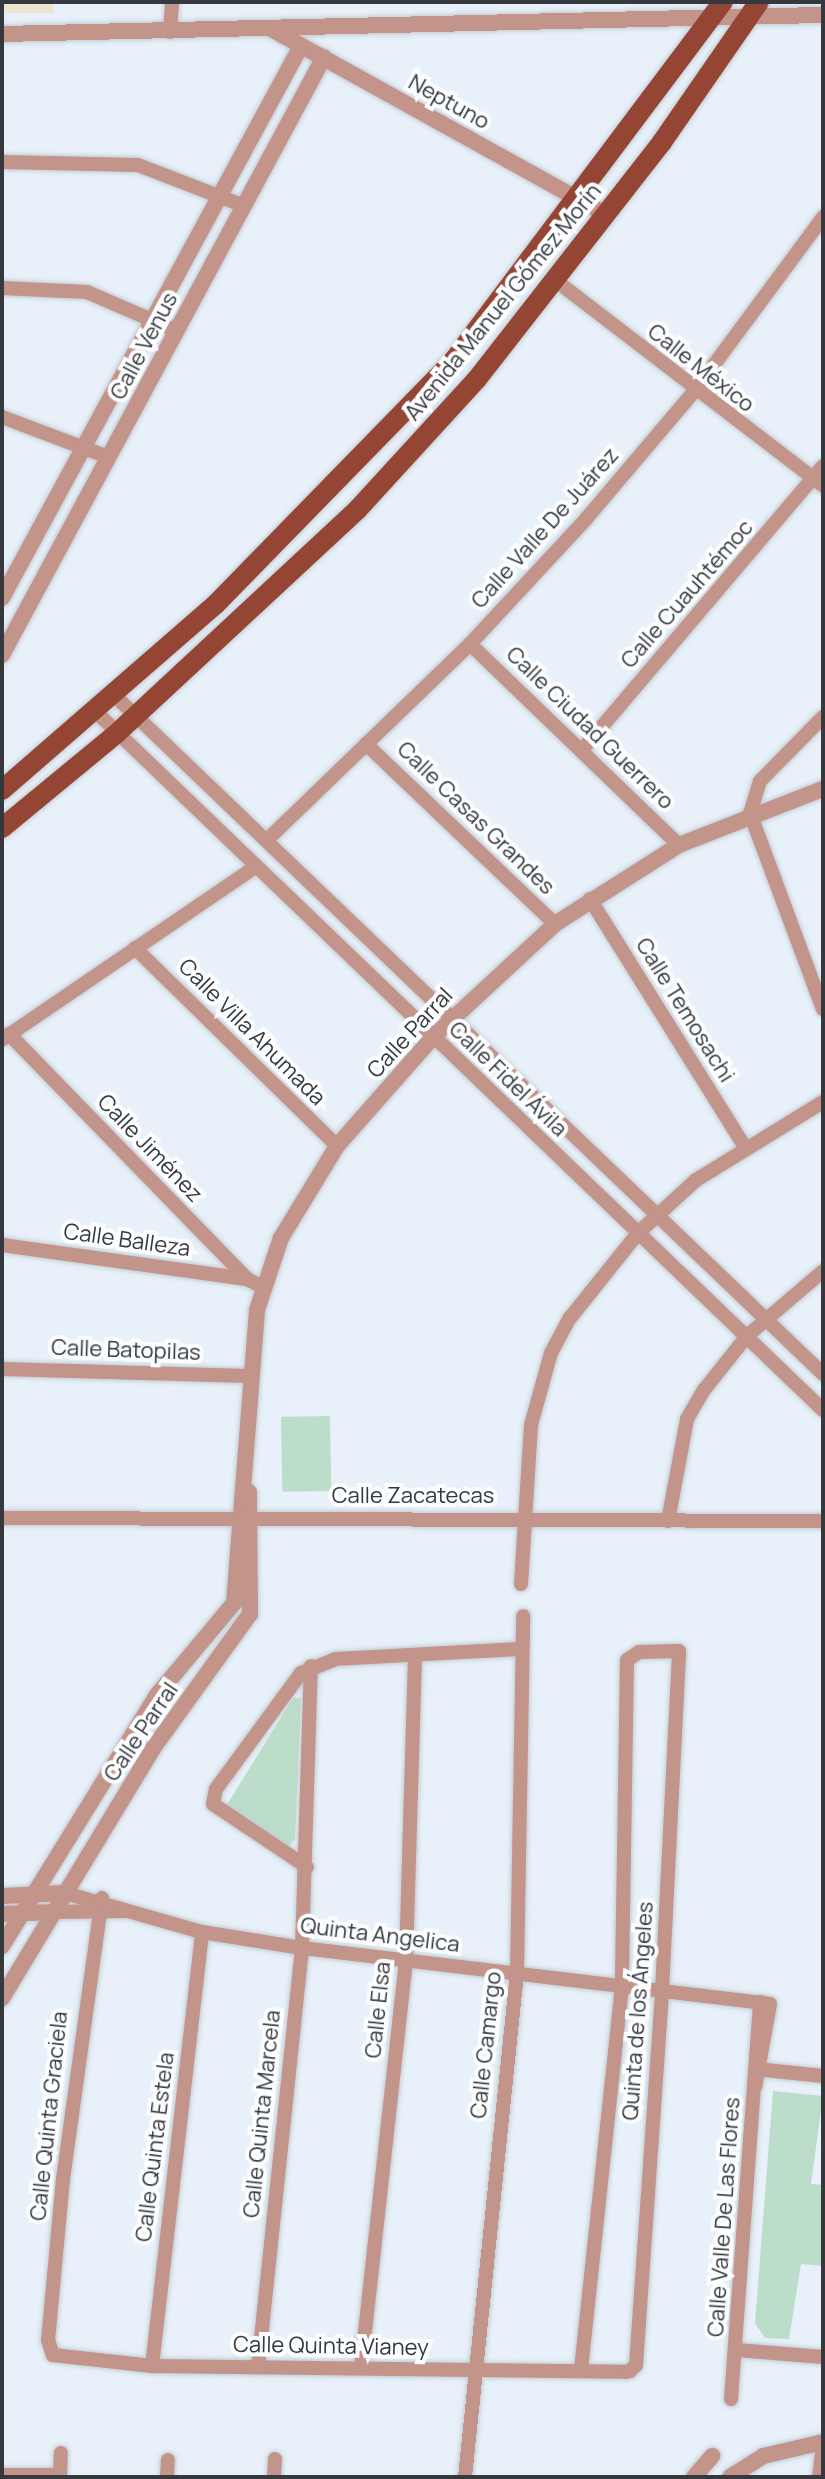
<!DOCTYPE html>
<meta charset="utf-8">
<style>
body{margin:0}
#map{position:relative;width:825px;height:2479px;overflow:hidden;background:#e8f1fa;font-family:Manrope,sans-serif}
div>[style]{position:absolute}
.industrial>*{inset:0;background:#eee5d0;transform-origin:0 0}
.green>*{inset:0;background:#bcddca;transform-origin:0 0}
.roads{filter:drop-shadow(0 0 2px #c4ccd4) drop-shadow(0 0 2px #c4ccd4)}
.minor>*{height:14px;margin:-7px;padding:0 7px;transform-origin:7px;border-radius:7px;background:#c39489}
.tertiary>*{height:16px;margin:-8px;padding:0 8px;transform-origin:8px;border-radius:8px;background:#c39489}
.primary>*{height:20px;margin:-10px;padding:0 10px;transform-origin:10px;border-radius:10px;background:#954534}
span{translate:-50% -50%;white-space:nowrap;text-align:center;line-height:1.15;-webkit-text-stroke:8px #fbfdff;paint-order:stroke}
.street-label{font-size:22px;color:#35383c}
.frame{position:absolute;inset:0;border:4px solid #35383c;pointer-events:none}
</style>
<div id="map">
<div class="industrial">
<i style="left:2px;top:2px;width:51px;height:11px"></i>
</div>
<div class="green">
<i style="left:330px;top:1416px;width:75px;height:49px;rotate:89deg"></i>
<i style="clip-path:polygon(293px 1698px,301px 1698px,295px 1840px,287px 1847px,223px 1811px)"></i>
<i style="clip-path:polygon(773px 2091px,823px 2096px,811px 2184px,823px 2185px,823px 2266px,801px 2264px,789px 2339px,765px 2338px,755px 2323px)"></i>
</div>
<div class="roads">
<div class="minor">
<i style="left:170px;top:32px;width:30px;rotate:-86deg"></i>
<i style="left:2px;top:162px;width:136px;rotate:1.3deg"></i>
<i style="left:138px;top:165px;width:114px;rotate:21.1deg"></i>
<i style="left:555px;top:280px;width:338px;rotate:37.5deg"></i>
<i style="left:2px;top:288px;width:85px;rotate:2.7deg"></i>
<i style="left:87px;top:292px;width:98px;rotate:23.4deg"></i>
<i style="left:2px;top:417px;width:113px;rotate:20.7deg"></i>
<i style="left:470px;top:644px;width:290px;rotate:43.9deg"></i>
<i style="left:114px;top:695px;width:982px;rotate:43.76deg"></i>
<i style="left:95px;top:711px;width:1009px;rotate:43.84deg"></i>
<i style="left:823px;top:717px;width:90px;rotate:134.5deg"></i>
<i style="left:760px;top:781px;width:34px;rotate:107deg"></i>
<i style="left:750px;top:813px;width:209px;rotate:69.6deg"></i>
<i style="left:366px;top:744px;width:261px;rotate:43.6deg"></i>
<i style="left:583px;top:749px;width:371px;rotate:-49.7deg"></i>
<i style="left:267px;top:840px;width:282px;rotate:-44deg"></i>
<i style="left:470px;top:644px;width:171px;rotate:-47.1deg"></i>
<i style="left:586px;top:519px;width:165px;rotate:-49.7deg"></i>
<i style="left:693px;top:393px;width:219px;rotate:-53.5deg"></i>
<i style="left:590px;top:899px;width:289px;rotate:58deg"></i>
<i style="left:135px;top:948px;width:283px;rotate:44.4deg"></i>
<i style="left:9px;top:1034px;width:342px;rotate:45.8deg"></i>
<i style="left:247px;top:1279px;width:18px;rotate:27deg"></i>
<i style="left:3px;top:1039px;width:304px;rotate:-34.3deg"></i>
<i style="left:2px;top:1245px;width:247px;rotate:7.9deg"></i>
<i style="left:2px;top:1369px;width:248px;rotate:1.6deg"></i>
<i style="left:2px;top:1518px;width:821px;rotate:0.21deg"></i>
<i style="left:668px;top:1521px;width:104px;rotate:-79.4deg"></i>
<i style="left:687px;top:1419px;width:34px;rotate:-60deg"></i>
<i style="left:704px;top:1390px;width:69px;rotate:-51.5deg"></i>
<i style="left:747px;top:1336px;width:100px;rotate:-40.5deg"></i>
<i style="left:521px;top:1584px;width:159px;rotate:-86.4deg"></i>
<i style="left:531px;top:1425px;width:75px;rotate:-74.5deg"></i>
<i style="left:551px;top:1353px;width:40px;rotate:-62deg"></i>
<i style="left:570px;top:1318px;width:109px;rotate:-51.3deg"></i>
<i style="left:638px;top:1233px;width:79px;rotate:-42.4deg"></i>
<i style="left:696px;top:1180px;width:149px;rotate:-31.6deg"></i>
<i style="left:307px;top:1867px;width:113px;rotate:-146.2deg"></i>
<i style="left:213px;top:1804px;width:15px;rotate:-79deg"></i>
<i style="left:216px;top:1789px;width:144px;rotate:-53.8deg"></i>
<i style="left:301px;top:1673px;width:37px;rotate:-22deg"></i>
<i style="left:335px;top:1659px;width:186px;rotate:-3.1deg"></i>
<i style="left:65px;top:1893px;width:142px;rotate:15.9deg"></i>
<i style="left:202px;top:1932px;width:101px;rotate:9.1deg"></i>
<i style="left:302px;top:1948px;width:471px;rotate:6.8deg"></i>
<i style="left:770px;top:2004px;width:84px;rotate:100.2deg"></i>
<i style="left:102px;top:1898px;width:284px;rotate:97.9deg"></i>
<i style="left:63px;top:2179px;width:162px;rotate:95.3deg"></i>
<i style="left:48px;top:2340px;width:16px;rotate:72deg"></i>
<i style="left:53px;top:2355px;width:100px;rotate:6.3deg"></i>
<i style="left:152px;top:2366px;width:474px;rotate:0.7deg"></i>
<i style="left:626px;top:2372px;width:4px;rotate:-14deg"></i>
<i style="left:630px;top:2371px;width:8px;rotate:-45deg"></i>
<i style="left:636px;top:2365px;width:376px;rotate:-86deg"></i>
<i style="left:662px;top:1990px;width:339px;rotate:-87.1deg"></i>
<i style="left:679px;top:1651px;width:40px;rotate:178.6deg"></i>
<i style="left:639px;top:1652px;width:14px;rotate:146deg"></i>
<i style="left:627px;top:1660px;width:326px;rotate:90.9deg"></i>
<i style="left:622px;top:1986px;width:387px;rotate:96.1deg"></i>
<i style="left:56px;top:1912px;width:69px;rotate:-0.8deg"></i>
<i style="left:756px;top:2069px;width:67px;rotate:6deg"></i>
<i style="left:737px;top:2350px;width:86px;rotate:4.7deg"></i>
<i style="left:152px;top:2366px;width:437px;rotate:-83.4deg"></i>
<i style="left:258px;top:2367px;width:421px;rotate:-84deg"></i>
<i style="left:302px;top:1948px;width:282px;rotate:-88.2deg"></i>
<i style="left:361px;top:2368px;width:410px;rotate:-83.7deg"></i>
<i style="left:406px;top:1960px;width:305px;rotate:-88.3deg"></i>
<i style="left:731px;top:2399px;width:398px;rotate:-85.8deg"></i>
<i style="left:2px;top:2475px;width:58px"></i>
<i style="left:60px;top:2477px;width:24px;rotate:-88deg"></i>
<i style="left:167px;top:2477px;width:17px;rotate:-87deg"></i>
<i style="left:274px;top:2477px;width:18px;rotate:-87deg"></i>
<i style="left:465px;top:2477px;width:507px;rotate:-84.11deg"></i>
<i style="left:517px;top:1973px;width:357px;rotate:-89deg"></i>
<i style="left:819px;top:2477px;width:31px;rotate:-83deg"></i>
</div>
<div class="tertiary">
<i style="left:271px;top:29px;width:383px;rotate:29deg"></i>
<i style="left:2px;top:34px;width:821px;rotate:-1.33deg"></i>
<i style="left:2px;top:598px;width:628px;rotate:-61.56deg"></i>
<i style="left:2px;top:655px;width:679px;rotate:-61.7deg"></i>
<i style="left:2px;top:1896px;width:63px;rotate:-2.7deg"></i>
<i style="left:2px;top:1914px;width:54px;rotate:-2.1deg"></i>
<i style="left:2px;top:1946px;width:295px;rotate:-58.3deg"></i>
<i style="left:157px;top:1695px;width:120px;rotate:-50.1deg"></i>
<i style="left:234px;top:1603px;width:294px;rotate:-85.5deg"></i>
<i style="left:257px;top:1310px;width:76px;rotate:-71.6deg"></i>
<i style="left:281px;top:1238px;width:108px;rotate:-58.7deg"></i>
<i style="left:337px;top:1146px;width:145px;rotate:-48.6deg"></i>
<i style="left:433px;top:1037px;width:166px;rotate:-42.8deg"></i>
<i style="left:555px;top:924px;width:147px;rotate:-32.5deg"></i>
<i style="left:679px;top:845px;width:155px;rotate:-21.3deg"></i>
<i style="left:2px;top:1998px;width:293px;rotate:-58.8deg"></i>
<i style="left:154px;top:1747px;width:164px;rotate:-54.2deg"></i>
<i style="left:250px;top:1614px;width:122px;rotate:-90.5deg"></i>
<i style="left:694px;top:2477px;width:28px;rotate:-49deg"></i>
<i style="left:730px;top:2477px;width:39px;rotate:-32deg"></i>
<i style="left:763px;top:2456px;width:62px;rotate:-13.1deg"></i>
</div>
<div class="primary">
<i style="left:2px;top:790px;width:282px;rotate:-41deg"></i>
<i style="left:215px;top:605px;width:342px;rotate:-45.7deg"></i>
<i style="left:454px;top:360px;width:448px;rotate:-53.1deg"></i>
<i style="left:2px;top:828px;width:148px;rotate:-39.5deg"></i>
<i style="left:116px;top:734px;width:330px;rotate:-42.9deg"></i>
<i style="left:358px;top:509px;width:176px;rotate:-47.5deg"></i>
<i style="left:477px;top:379px;width:301px;rotate:-52deg"></i>
<i style="left:662px;top:142px;width:170px;rotate:-55.3deg"></i>
</div>
</div>
<div class="street-label">
<span style="left:449px;top:102px;rotate:29deg">Neptuno</span>
<span style="left:503px;top:302px;rotate:-51deg">Avenida Manuel Gómez Morín</span>
<span style="left:144px;top:346px;rotate:-62deg">Calle Venus</span>
<span style="left:701px;top:368px;rotate:38deg">Calle México</span>
<span style="left:545px;top:528px;rotate:-48deg">Calle Valle De Juárez</span>
<span style="left:687px;top:594px;rotate:-49deg">Calle Cuauhtémoc</span>
<span style="left:590px;top:728px;rotate:44deg">Calle Ciudad Guerrero</span>
<span style="left:476px;top:818px;rotate:44deg">Calle Casas Grandes</span>
<span style="left:685px;top:1010px;rotate:58deg">Calle Temosachi</span>
<span style="left:252px;top:1032px;rotate:45deg">Calle Villa Ahumada</span>
<span style="left:410px;top:1033px;rotate:-47deg">Calle Parral</span>
<span style="left:508px;top:1079px;rotate:44deg">Calle Fidel Ávila</span>
<span style="left:150px;top:1148px;rotate:46deg">Calle Jiménez</span>
<span style="left:127px;top:1240px;rotate:8deg">Calle Balleza</span>
<span style="left:126px;top:1350px;rotate:2deg">Calle Batopilas</span>
<span style="left:413px;top:1496px">Calle Zacatecas</span>
<span style="left:141px;top:1732px;rotate:-56deg">Calle Parral</span>
<span style="left:380px;top:1935px;rotate:7deg">Quinta Angelica</span>
<span style="left:378px;top:2010px;rotate:-84deg">Calle Elsa</span>
<span style="left:638px;top:2011px;rotate:-86deg">Quinta de los Ángeles</span>
<span style="left:486px;top:2045px;rotate:-84deg">Calle Camargo</span>
<span style="left:262px;top:2114px;rotate:-84deg">Calle Quinta Marcela</span>
<span style="left:49px;top:2116px;rotate:-84deg">Calle Quinta Graciela</span>
<span style="left:155px;top:2147px;rotate:-83deg">Calle Quinta Estela</span>
<span style="left:724px;top:2217px;rotate:-86deg">Calle Valle De Las Flores</span>
<span style="left:331px;top:2346px;rotate:1deg">Calle Quinta Vianey</span>
</div>
<div class="frame"></div>
</div>
